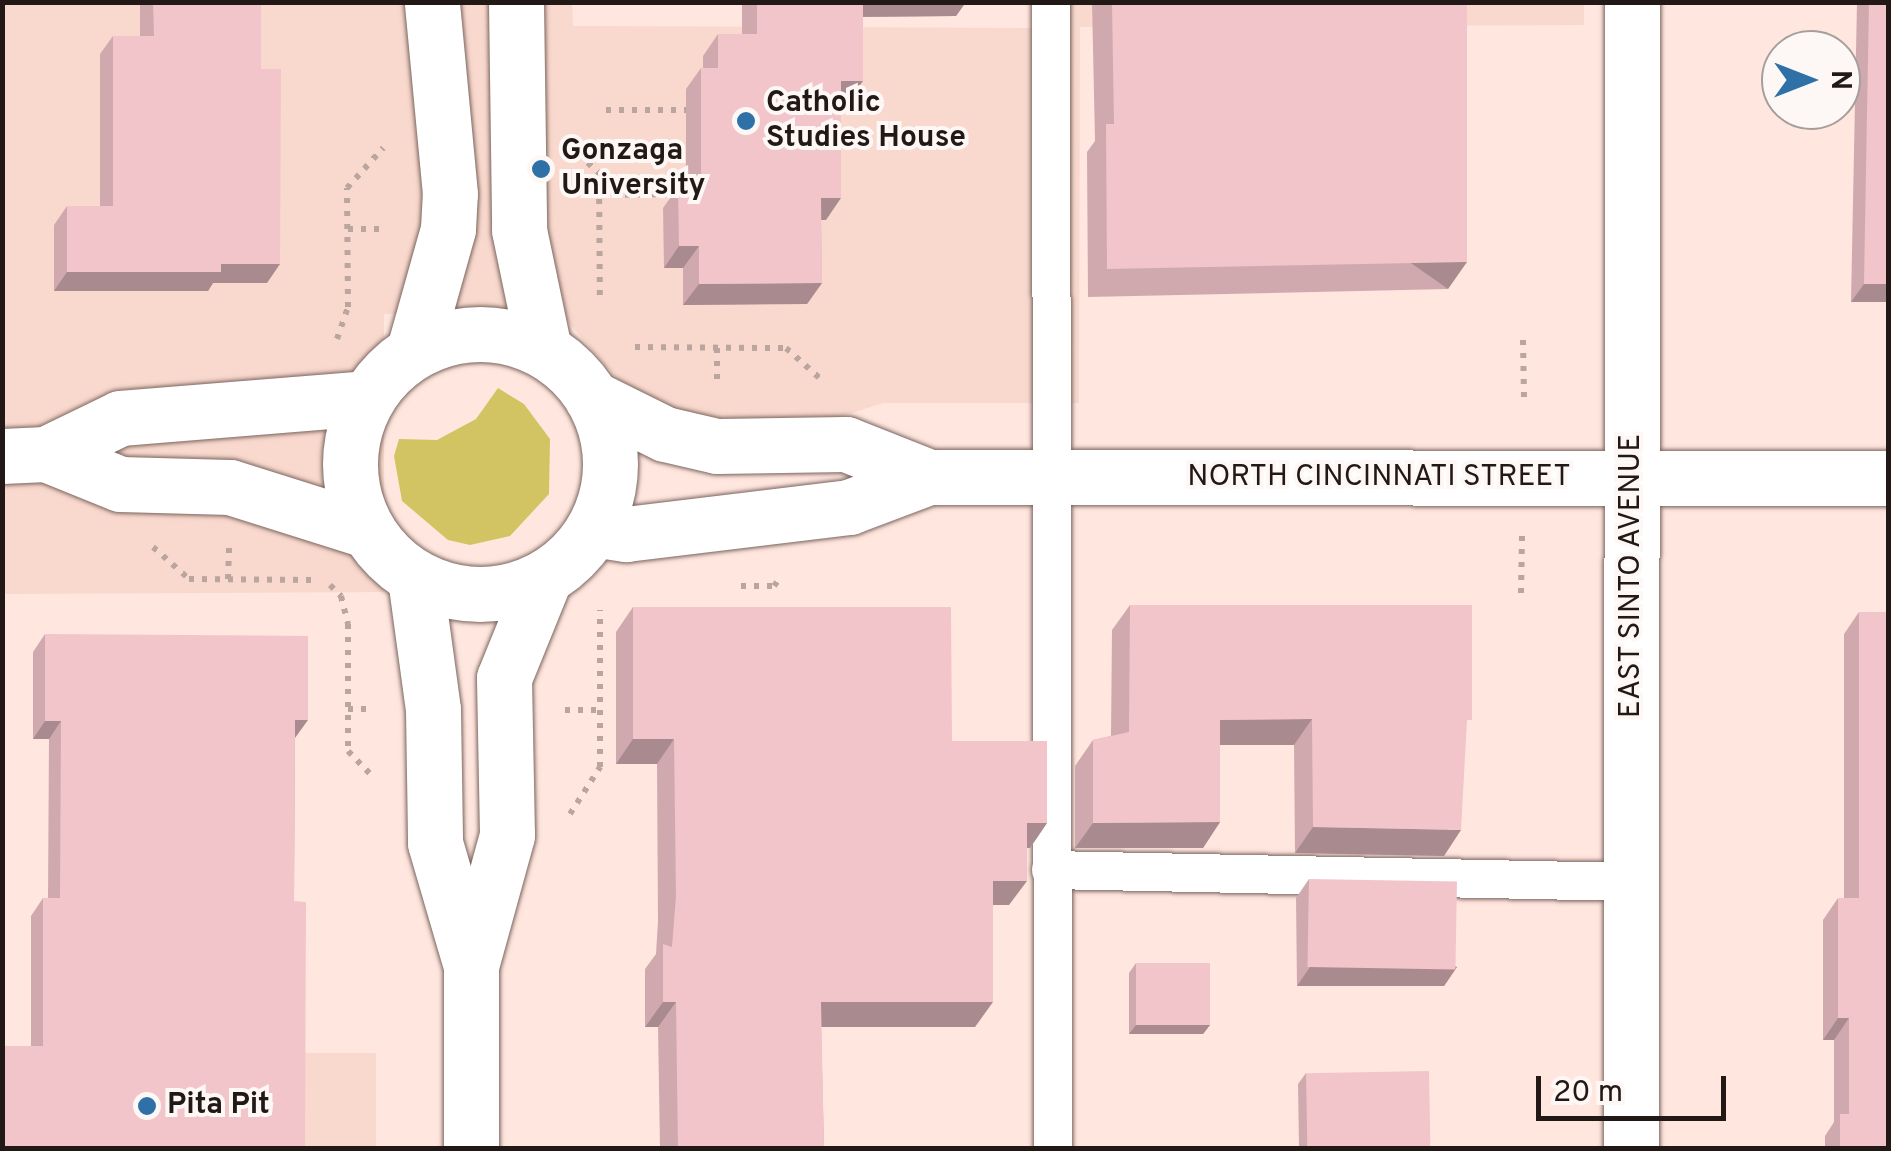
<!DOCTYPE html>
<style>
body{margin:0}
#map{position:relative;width:1891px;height:1151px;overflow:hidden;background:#ffe6de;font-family:Overpass,sans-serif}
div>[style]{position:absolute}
.built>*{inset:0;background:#f9d8cd;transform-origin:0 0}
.green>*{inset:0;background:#d3c463}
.path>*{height:6px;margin-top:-3px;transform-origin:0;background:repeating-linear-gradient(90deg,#baa69f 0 5px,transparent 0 13px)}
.roads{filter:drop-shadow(0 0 2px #7a655e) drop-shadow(0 0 2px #7a655e)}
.lane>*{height:38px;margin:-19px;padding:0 19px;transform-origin:19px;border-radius:19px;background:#fff}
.street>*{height:55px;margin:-27.5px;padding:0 27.5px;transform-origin:27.5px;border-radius:27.5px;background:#fff}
.secondary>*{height:55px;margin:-27.5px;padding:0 27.5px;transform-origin:27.5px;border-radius:27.5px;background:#fff}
.secondary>.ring{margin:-27.5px;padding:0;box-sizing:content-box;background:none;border:55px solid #fff;border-radius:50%}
.wall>*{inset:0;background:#d0a9af}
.shaded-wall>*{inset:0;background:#a98a8e;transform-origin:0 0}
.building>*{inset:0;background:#f2c5cb;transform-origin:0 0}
.dots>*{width:28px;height:28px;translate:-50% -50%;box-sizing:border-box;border:5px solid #fdf8f6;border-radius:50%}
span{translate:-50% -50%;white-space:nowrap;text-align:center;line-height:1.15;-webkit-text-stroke:8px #fdf8f6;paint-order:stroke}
.poi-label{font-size:30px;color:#221916;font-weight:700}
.left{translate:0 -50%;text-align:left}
.street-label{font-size:30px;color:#221916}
.frame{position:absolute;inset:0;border:5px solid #221916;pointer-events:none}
.north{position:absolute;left:1761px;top:30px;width:100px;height:100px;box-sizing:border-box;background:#fdf8f6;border:2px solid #a59f9c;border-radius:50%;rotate:90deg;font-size:28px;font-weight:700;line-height:40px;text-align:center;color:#221916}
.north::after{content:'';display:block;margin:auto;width:35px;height:45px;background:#2f71a7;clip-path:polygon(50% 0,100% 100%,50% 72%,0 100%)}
.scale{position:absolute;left:1536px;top:1076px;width:190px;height:45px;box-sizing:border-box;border:5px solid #221916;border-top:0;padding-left:12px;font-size:30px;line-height:35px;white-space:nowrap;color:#221916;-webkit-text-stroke:8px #fdf8f6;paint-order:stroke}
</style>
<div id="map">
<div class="built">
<i style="clip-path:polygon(572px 2px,573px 26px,1036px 28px,1037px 2px,1584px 2px,1584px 25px,1080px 27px,1079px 403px,883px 403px,830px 420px,742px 426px,678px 415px,626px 389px,558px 310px,384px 314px,384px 592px,3px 594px,2px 3px)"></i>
<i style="left:3px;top:1053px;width:373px;height:95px"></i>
</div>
<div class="green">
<i style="clip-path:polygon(498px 388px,524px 404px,550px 439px,549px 494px,510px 536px,470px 545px,448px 540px,402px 501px,394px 456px,399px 439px,437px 440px,476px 419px)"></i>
</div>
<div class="path">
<i style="left:606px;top:110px;width:80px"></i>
<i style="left:578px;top:154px;width:28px;rotate:42deg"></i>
<i style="left:599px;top:173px;width:129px;rotate:89.6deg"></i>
<i style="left:599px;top:195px;width:83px;rotate:-0.7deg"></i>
<i style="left:348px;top:229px;width:39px"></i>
<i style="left:337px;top:339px;width:34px;rotate:-71deg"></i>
<i style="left:348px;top:307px;width:119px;rotate:-90.5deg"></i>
<i style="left:347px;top:188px;width:54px;rotate:-48deg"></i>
<i style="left:1523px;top:340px;width:58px;rotate:89deg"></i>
<i style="left:635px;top:347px;width:151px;rotate:0.4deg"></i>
<i style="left:786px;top:348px;width:51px;rotate:41.8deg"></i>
<i style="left:717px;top:348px;width:39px;rotate:90deg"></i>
<i style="left:153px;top:547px;width:48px;rotate:41.6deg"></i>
<i style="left:189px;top:579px;width:124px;rotate:0.5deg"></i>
<i style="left:228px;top:579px;width:32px;rotate:-88deg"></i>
<i style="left:330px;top:585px;width:16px;rotate:45deg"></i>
<i style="left:341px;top:596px;width:29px;rotate:76deg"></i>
<i style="left:348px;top:624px;width:127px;rotate:90deg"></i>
<i style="left:348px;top:751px;width:36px;rotate:46deg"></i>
<i style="left:741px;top:586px;width:33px"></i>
<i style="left:774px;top:586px;width:10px;rotate:-53deg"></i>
<i style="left:1521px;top:593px;width:58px;rotate:-89deg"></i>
<i style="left:348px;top:709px;width:24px"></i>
<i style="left:565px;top:710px;width:34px"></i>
<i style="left:570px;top:814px;width:56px;rotate:-57.4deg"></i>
<i style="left:600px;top:767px;width:157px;rotate:-90deg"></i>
</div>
<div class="roads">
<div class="lane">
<i style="left:1051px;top:2px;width:1146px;rotate:89.9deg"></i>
<i style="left:1051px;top:870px;width:579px;rotate:1.19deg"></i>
</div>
<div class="street">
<i style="left:592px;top:398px;width:81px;rotate:26.3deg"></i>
<i style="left:665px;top:434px;width:53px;rotate:13deg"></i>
<i style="left:717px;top:446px;width:129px;rotate:-0.9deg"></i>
<i style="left:846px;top:444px;width:89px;rotate:21.7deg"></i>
<i style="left:46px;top:454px;width:82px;rotate:-25.9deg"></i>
<i style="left:120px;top:418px;width:247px;rotate:-4.6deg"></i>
<i style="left:2px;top:456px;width:44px;rotate:-2.6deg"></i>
<i style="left:46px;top:454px;width:80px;rotate:22.1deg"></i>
<i style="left:120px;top:484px;width:110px;rotate:1.6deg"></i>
<i style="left:230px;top:487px;width:143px;rotate:17.5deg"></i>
<i style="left:593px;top:529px;width:33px;rotate:9deg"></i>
<i style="left:626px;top:534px;width:225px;rotate:-6.9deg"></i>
<i style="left:849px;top:507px;width:85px;rotate:-20.6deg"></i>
<i style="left:929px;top:477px;width:959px;rotate:0.06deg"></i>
<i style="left:1631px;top:1148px;width:1146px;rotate:-89.95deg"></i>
</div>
<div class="secondary">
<i style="left:516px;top:2px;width:228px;rotate:89.2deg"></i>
<i style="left:519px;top:230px;width:123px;rotate:78.2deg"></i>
<i class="ring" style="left:350px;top:334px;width:205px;height:205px"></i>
<i style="left:414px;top:350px;width:126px;rotate:-74.3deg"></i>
<i style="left:448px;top:229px;width:35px;rotate:-87deg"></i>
<i style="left:450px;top:194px;width:193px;rotate:-95.4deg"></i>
<i style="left:415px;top:578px;width:133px;rotate:82.2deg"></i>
<i style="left:433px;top:710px;width:133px;rotate:89.1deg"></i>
<i style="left:435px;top:843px;width:128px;rotate:73.7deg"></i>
<i style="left:471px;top:1148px;width:182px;rotate:-90deg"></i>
<i style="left:471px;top:966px;width:136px;rotate:-74.6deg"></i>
<i style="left:507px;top:835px;width:157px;rotate:-91.1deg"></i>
<i style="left:504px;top:678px;width:109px;rotate:-67.9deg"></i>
</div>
</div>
<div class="wall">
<i style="clip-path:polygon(140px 2px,261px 2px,261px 69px,267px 283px,213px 283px,208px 291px,54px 291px,54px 225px,67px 206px,100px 206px,100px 54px,113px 36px,140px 36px)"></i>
<i style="clip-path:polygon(742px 2px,966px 2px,956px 16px,863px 17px,848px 102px,841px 102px,826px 220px,821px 220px,822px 283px,807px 304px,683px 305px,683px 268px,664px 268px,663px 208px,678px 187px,686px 187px,686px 89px,701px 68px,703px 68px,703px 56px,718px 34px,742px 34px)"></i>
<i style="clip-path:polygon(1092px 2px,1467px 2px,1448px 289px,1088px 297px,1087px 152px,1095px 141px)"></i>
<i style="clip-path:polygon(1857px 2px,1888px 2px,1888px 302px,1851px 302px)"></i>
<i style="clip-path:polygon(1130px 605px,1466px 728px,1444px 856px,1295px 853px,1294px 745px,1220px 745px,1220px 822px,1203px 848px,1075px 848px,1075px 766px,1093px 740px,1111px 736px,1112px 630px)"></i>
<i style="clip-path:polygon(633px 607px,952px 741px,1047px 823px,1030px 848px,1027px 848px,1009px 905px,993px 905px,975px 1027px,821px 1027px,824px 1148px,660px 1148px,658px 1027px,645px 1027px,645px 969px,656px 954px,658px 921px,657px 764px,616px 764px,616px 632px)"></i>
<i style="clip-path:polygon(1859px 612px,1888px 1148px,1825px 1148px,1825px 1136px,1834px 1122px,1834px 1040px,1823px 1040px,1823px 920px,1838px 898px,1844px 898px,1844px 634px)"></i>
<i style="clip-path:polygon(45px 634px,295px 738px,294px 901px,305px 1148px,31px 1046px,31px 916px,43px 898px,48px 898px,49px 739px,33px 739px,33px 652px)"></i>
<i style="clip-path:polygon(1309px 879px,1457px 967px,1444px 986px,1297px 986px,1296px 898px)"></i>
<i style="clip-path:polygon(1136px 963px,1210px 1025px,1203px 1034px,1129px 1034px,1129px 973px)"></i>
<i style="clip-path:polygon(1306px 1073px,1431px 1148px,1299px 1148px,1298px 1084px)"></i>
</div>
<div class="shaded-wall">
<i style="clip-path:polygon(858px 2px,966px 2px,956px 16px,848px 17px)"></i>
<i style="clip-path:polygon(841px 81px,863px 81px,848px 102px,826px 103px)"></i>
<i style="clip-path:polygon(821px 198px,841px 198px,826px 220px,806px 220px)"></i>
<i style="clip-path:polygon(679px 246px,699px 246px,683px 268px,664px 268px)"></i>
<i style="left:1467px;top:262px;width:33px;height:360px;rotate:125deg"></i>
<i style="clip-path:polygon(221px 264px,280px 264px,267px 283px,213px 283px,208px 291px,54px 291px,67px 272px)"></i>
<i style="clip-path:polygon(822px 283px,807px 304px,683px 305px,699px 284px)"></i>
<i style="clip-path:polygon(1864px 284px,1888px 284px,1888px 302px,1851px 302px)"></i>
<i style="clip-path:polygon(1312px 719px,1294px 745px,1203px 745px,1220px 720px)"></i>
<i style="clip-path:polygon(295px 720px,308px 720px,295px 738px)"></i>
<i style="clip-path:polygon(45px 721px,61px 721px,49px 739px,33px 739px)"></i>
<i style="clip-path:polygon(633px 739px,674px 739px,657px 764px,616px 764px)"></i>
<i style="clip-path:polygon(1220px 822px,1203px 848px,1075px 848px,1093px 823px)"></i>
<i style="clip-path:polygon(1027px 823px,1047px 823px,1030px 848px,1009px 848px)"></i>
<i style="clip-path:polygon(1313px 827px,1461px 830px,1444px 856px,1295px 853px)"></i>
<i style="clip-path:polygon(993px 881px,1027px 881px,1009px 905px,975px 905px)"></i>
<i style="clip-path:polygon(1310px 967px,1457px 967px,1444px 986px,1297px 986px)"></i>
<i style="clip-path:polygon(663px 1002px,676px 1002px,658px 1027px,645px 1027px)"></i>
<i style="clip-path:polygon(821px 1002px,993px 1002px,975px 1027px,804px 1027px)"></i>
<i style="clip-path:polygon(1838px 1018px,1849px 1018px,1834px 1040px,1823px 1040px)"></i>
<i style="clip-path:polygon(1136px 1025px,1210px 1025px,1203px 1034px,1129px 1034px)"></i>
</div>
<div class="building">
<i style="clip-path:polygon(153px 2px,261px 2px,261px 69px,281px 69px,280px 264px,221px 264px,221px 272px,67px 272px,67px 206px,113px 206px,113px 36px,154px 36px)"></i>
<i style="clip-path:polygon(757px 2px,863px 2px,863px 81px,841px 81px,841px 198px,821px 198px,822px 283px,699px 284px,699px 246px,679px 246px,678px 187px,701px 187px,701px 68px,718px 68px,718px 34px,757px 34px)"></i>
<i style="clip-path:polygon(1112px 2px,1467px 2px,1467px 262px,1107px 269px,1106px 124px,1114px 124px)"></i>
<i style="clip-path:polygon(1869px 2px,1888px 2px,1888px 284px,1864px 284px)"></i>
<i style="clip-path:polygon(1130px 605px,1472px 605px,1472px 720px,1467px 720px,1461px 830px,1313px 827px,1312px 719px,1220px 720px,1220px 822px,1093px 823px,1093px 740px,1129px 732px)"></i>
<i style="clip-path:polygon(633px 607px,951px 607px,952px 741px,1047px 741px,1047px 823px,1027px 823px,1027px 881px,993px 881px,993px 1002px,821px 1002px,824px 1148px,678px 1148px,676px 1002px,663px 1002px,663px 944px,672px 947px,676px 896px,674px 739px,633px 739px)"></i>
<i style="clip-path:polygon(1859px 612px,1888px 612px,1888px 1148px,1840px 1148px,1840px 1114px,1849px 1114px,1849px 1018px,1838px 1018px,1838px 898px,1859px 898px)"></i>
<i style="clip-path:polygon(45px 634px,308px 636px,308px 720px,295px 720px,294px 901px,306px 902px,305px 1148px,2px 1148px,2px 1046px,43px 1046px,43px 898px,60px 898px,61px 721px,45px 721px)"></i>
<i style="left:1309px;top:879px;width:148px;height:88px;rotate:1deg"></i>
<i style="left:1136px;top:963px;width:74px;height:62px"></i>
<i style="left:1429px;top:1071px;width:77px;height:123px;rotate:89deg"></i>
</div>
<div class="dots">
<i style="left:746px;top:121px;background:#2f71a7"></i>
<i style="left:541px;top:169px;background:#2f71a7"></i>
<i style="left:147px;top:1106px;background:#2f71a7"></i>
</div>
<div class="poi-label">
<span class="left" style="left:766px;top:121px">Catholic<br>Studies House</span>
<span class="left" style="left:561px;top:169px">Gonzaga<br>University</span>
<span class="left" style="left:167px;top:1106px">Pita Pit</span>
</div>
<div class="street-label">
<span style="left:1379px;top:478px">NORTH CINCINNATI STREET</span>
<span style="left:1632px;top:576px;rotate:-90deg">EAST SINTO AVENUE</span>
</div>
<div class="frame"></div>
<div class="north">N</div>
<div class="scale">20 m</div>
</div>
